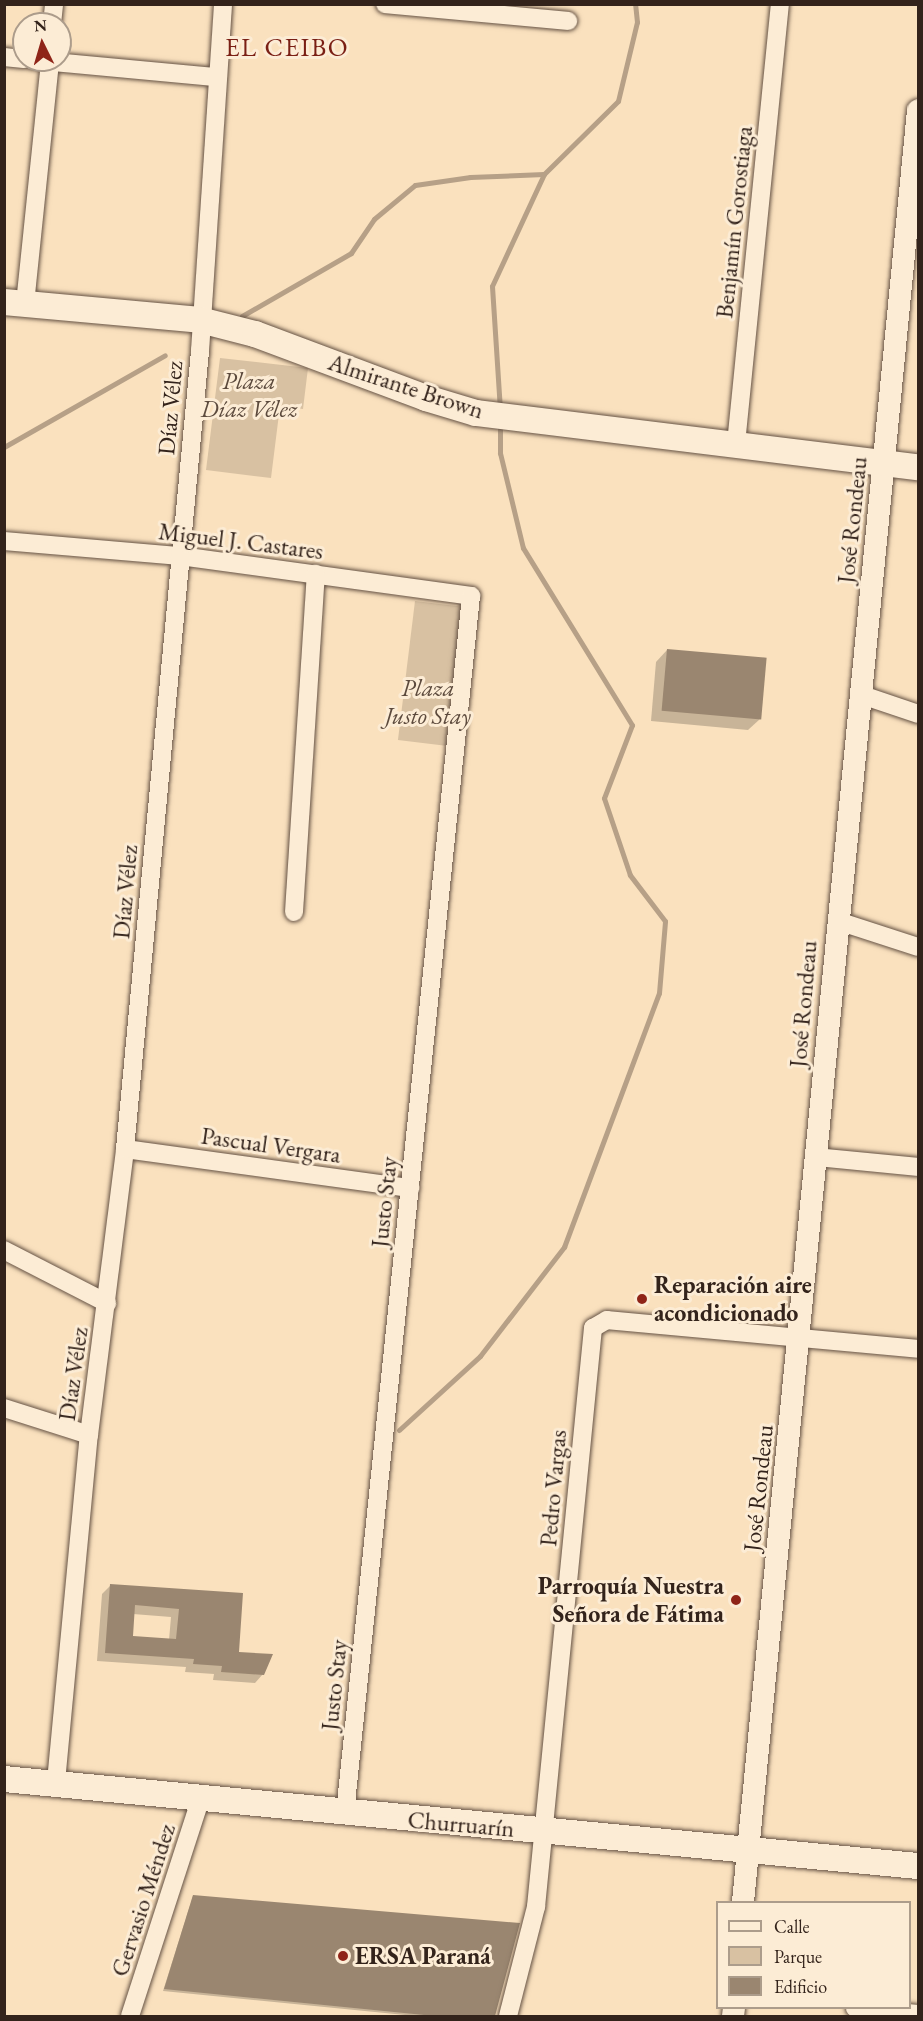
<!DOCTYPE html>
<meta charset="utf-8">
<style>
body{margin:0}
#map{position:relative;width:923px;height:2021px;overflow:hidden;background:#fae1be;font-family:"EB Garamond",serif}
div>[style]{position:absolute}
.green>*{inset:0;background:#d8c1a2;transform-origin:0 0}
.shadow>*{inset:0;background:#0003}
.stream>*{height:5px;margin:-2.5px;padding:0 2.5px;transform-origin:2.5px;border-radius:2.5px;background:#b6a087}
.building>*{inset:0;background:#9a8670;transform-origin:0 0}
.roads{filter:drop-shadow(0 0 2px #655244) drop-shadow(0 0 2px #655244)}
.minor>*{height:18px;margin:-9px;padding:0 9px;transform-origin:9px;border-radius:9px;background:#fcecd5}
.tertiary>*{height:22px;margin:-11px;padding:0 11px;transform-origin:11px;border-radius:11px;background:#fcecd5}
.secondary>*{height:26px;margin:-13px;padding:0 13px;transform-origin:13px;border-radius:13px;background:#fcecd5}
.dots>*{width:16px;height:16px;translate:-50% -50%;box-sizing:border-box;border:3px solid #fcecd5;border-radius:50%}
span{translate:-50% -50%;white-space:nowrap;text-align:center;line-height:1.15;-webkit-text-stroke:6px #fcecd5;paint-order:stroke}
.street-label{font-size:24px;color:#33231b}
.park-label{font-size:24px;color:#5c4a3d;font-style:italic}
.poi-label{font-size:24px;color:#33231b;font-weight:700}
.left{translate:0 -50%;text-align:left}
.right{translate:-100% -50%;text-align:right}
.neighbourhood-label{font-size:26px;color:#7a1f14;letter-spacing:1.5px}
.frame{position:absolute;inset:0;border:6px solid #33231b;pointer-events:none}
.legend{position:absolute;left:716px;top:1901px;width:195px;height:108px;box-sizing:border-box;background:#fcecd5;border:2px solid #ac9c8b;margin:0;padding:8px 10px;list-style:none;font-size:18px;color:#33231b}
.legend li{display:flex;align-items:center;gap:12px;height:30px}
.legend b{width:30px;border:2px solid #ac9c8b}
.north{position:absolute;left:12px;top:12px;width:60px;height:60px;box-sizing:border-box;background:#fcecd5;border:2px solid #ac9c8b;border-radius:50%;rotate:355deg;font-size:16px;font-weight:700;line-height:24px;text-align:center;color:#33231b}
.north::after{content:'';display:block;margin:auto;width:21px;height:27px;background:#8f2418;clip-path:polygon(50% 0,100% 100%,50% 72%,0 100%)}
</style>
<div id="map">
<div class="green">
<i style="clip-path:polygon(220px 358px,308px 368px,303px 409px,280px 406px,271px 478px,206px 470px)"></i>
<i style="left:415px;top:601px;width:50px;height:140px;rotate:7deg"></i>
</div>
<div class="shadow">
<i style="clip-path:polygon(667px 650px,760px 719px,748px 730px,651px 721px,656px 662px)"></i>
<i style="clip-path:polygon(evenodd,110px 1586px,242px 1594px,237px 1653px,263px 1674px,255px 1683px,213px 1680px,214px 1674px,185px 1672px,186px 1667px,97px 1661px,102px 1594px,110px 1586px,133px 1614px,171px 1617px,169px 1640px,131px 1637px,133px 1614px)"></i>
<i style="clip-path:polygon(193px 1896px,518px 1925px,493px 2016px,415px 2016px,163px 1991px)"></i>
</div>
<div class="stream">
<i style="left:242px;top:316px;width:126px;rotate:-30deg"></i>
<i style="left:351px;top:253px;width:41px;rotate:-55.9deg"></i>
<i style="left:374px;top:219px;width:53px;rotate:-39.7deg"></i>
<i style="left:415px;top:185px;width:56px;rotate:-8.3deg"></i>
<i style="left:470px;top:177px;width:74px;rotate:-2.3deg"></i>
<i style="left:500px;top:410px;width:124px;rotate:-93.7deg"></i>
<i style="left:492px;top:286px;width:123px;rotate:-65.1deg"></i>
<i style="left:544px;top:174px;width:104px;rotate:-44.6deg"></i>
<i style="left:618px;top:101px;width:81px;rotate:-76.5deg"></i>
<i style="left:637px;top:22px;width:18px;rotate:-96deg"></i>
<i style="left:4px;top:447px;width:185px;rotate:-29.7deg"></i>
<i style="left:399px;top:1430px;width:110px;rotate:-42.4deg"></i>
<i style="left:480px;top:1356px;width:138px;rotate:-52.4deg"></i>
<i style="left:564px;top:1247px;width:271px;rotate:-69.5deg"></i>
<i style="left:659px;top:993px;width:72px;rotate:-85.2deg"></i>
<i style="left:665px;top:921px;width:58px;rotate:-127.3deg"></i>
<i style="left:630px;top:875px;width:81px;rotate:-108.7deg"></i>
<i style="left:604px;top:798px;width:78px;rotate:-69deg"></i>
<i style="left:632px;top:725px;width:208px;rotate:-121.6deg"></i>
<i style="left:523px;top:548px;width:98px;rotate:-103.6deg"></i>
<i style="left:500px;top:453px;width:31px;rotate:-90deg"></i>
</div>
<div class="building">
<i style="left:667px;top:649px;width:100px;height:62px;rotate:5deg"></i>
<i style="clip-path:polygon(evenodd,110px 1584px,243px 1593px,239px 1652px,273px 1654px,264px 1675px,221px 1672px,222px 1666px,193px 1664px,194px 1659px,105px 1653px,110px 1584px,135px 1605px,179px 1609px,176px 1639px,133px 1636px,135px 1605px)"></i>
<i style="clip-path:polygon(193px 1895px,520px 1923px,495px 2016px,434px 2016px,164px 1989px)"></i>
</div>
<div class="roads">
<div class="minor">
<i style="left:385px;top:4px;width:184px;rotate:5.3deg"></i>
<i style="left:52px;top:24px;width:20px;rotate:-84deg"></i>
<i style="left:4px;top:57px;width:20px;rotate:6deg"></i>
<i style="left:32px;top:60px;width:186px;rotate:5.3deg"></i>
<i style="left:25px;top:304px;width:245px;rotate:-84.1deg"></i>
<i style="left:736px;top:444px;width:442px;rotate:-84.3deg"></i>
<i style="left:4px;top:541px;width:177px;rotate:4.9deg"></i>
<i style="left:180px;top:556px;width:294px;rotate:7.8deg"></i>
<i style="left:471px;top:596px;width:1224px;rotate:95.91deg"></i>
<i style="left:862px;top:695px;width:59px;rotate:18.7deg"></i>
<i style="left:294px;top:912px;width:339px;rotate:-86.3deg"></i>
<i style="left:838px;top:921px;width:84px;rotate:18deg"></i>
<i style="left:125px;top:1149px;width:288px;rotate:7.8deg"></i>
<i style="left:816px;top:1157px;width:102px;rotate:5.6deg"></i>
<i style="left:4px;top:1250px;width:116px;rotate:27.2deg"></i>
<i style="left:4px;top:1408px;width:89px;rotate:17.6deg"></i>
<i style="left:56px;top:1782px;width:349px;rotate:-84.6deg"></i>
<i style="left:89px;top:1435px;width:288px;rotate:-82.8deg"></i>
<i style="left:125px;top:1149px;width:802px;rotate:-84.63deg"></i>
<i style="left:200px;top:351px;width:348px;rotate:-86.2deg"></i>
<i style="left:855px;top:2008px;width:63px;rotate:5.4deg"></i>
<i style="left:130px;top:2016px;width:229px;rotate:-72deg"></i>
<i style="left:508px;top:2016px;width:113px;rotate:-75.6deg"></i>
<i style="left:536px;top:1907px;width:582px;rotate:-84.38deg"></i>
<i style="left:593px;top:1328px;width:16px;rotate:-30deg"></i>
<i style="left:607px;top:1320px;width:312px;rotate:5.3deg"></i>
</div>
<div class="tertiary">
<i style="left:743px;top:1902px;width:1800px;rotate:-84.42deg"></i>
<i style="left:733px;top:2016px;width:8px;rotate:-83deg"></i>
</div>
<div class="secondary">
<i style="left:4px;top:302px;width:197px;rotate:5.2deg"></i>
<i style="left:200px;top:320px;width:57px;rotate:14.3deg"></i>
<i style="left:255px;top:334px;width:183px;rotate:20.5deg"></i>
<i style="left:426px;top:398px;width:52px;rotate:16.7deg"></i>
<i style="left:476px;top:413px;width:445px;rotate:7deg"></i>
<i style="left:4px;top:1779px;width:918px;rotate:5.44deg"></i>
</div>
</div>
<div class="dots">
<i style="left:642px;top:1299px;background:#8f2418"></i>
<i style="left:736px;top:1600px;background:#8f2418"></i>
<i style="left:343px;top:1956px;background:#8f2418"></i>
</div>
<div class="street-label">
<span style="left:734px;top:222px;rotate:-84deg">Benjamín Gorostiaga</span>
<span style="left:406px;top:386px;rotate:18deg">Almirante Brown</span>
<span style="left:170px;top:408px;rotate:-85deg">Díaz Vélez</span>
<span style="left:852px;top:520px;rotate:-84deg">José Rondeau</span>
<span style="left:241px;top:541px;rotate:7deg">Miguel J. Castares</span>
<span style="left:125px;top:892px;rotate:-85deg">Díaz Vélez</span>
<span style="left:803px;top:1004px;rotate:-85deg">José Rondeau</span>
<span style="left:271px;top:1145px;rotate:8deg">Pascual Vergara</span>
<span style="left:384px;top:1202px;rotate:-84deg">Justo Stay</span>
<span style="left:73px;top:1374px;rotate:-82deg">Díaz Vélez</span>
<span style="left:553px;top:1488px;rotate:-85deg">Pedro Vargas</span>
<span style="left:758px;top:1488px;rotate:-84deg">José Rondeau</span>
<span style="left:334px;top:1685px;rotate:-84deg">Justo Stay</span>
<span style="left:461px;top:1824px;rotate:5deg">Churruarín</span>
<span style="left:143px;top:1900px;rotate:-72deg">Gervasio Méndez</span>
</div>
<div class="park-label">
<span style="left:249px;top:395px">Plaza<br>Díaz Vélez</span>
<span style="left:428px;top:702px">Plaza<br>Justo Stay</span>
</div>
<div class="poi-label">
<span class="left" style="left:654px;top:1299px">Reparación aire<br>acondicionado</span>
<span class="right" style="left:724px;top:1600px">Parroquía Nuestra<br>Señora de Fátima</span>
<span class="left" style="left:355px;top:1956px">ERSA Paraná</span>
</div>
<div class="neighbourhood-label">
<span style="left:287px;top:48px">EL CEIBO</span>
</div>
<div class="frame"></div>
<ul class="legend">
<li><b style="height:8px;background:#fcecd5"></b>Calle</li>
<li><b style="height:16px;background:#d8c1a2"></b>Parque</li>
<li><b style="height:16px;background:#9a8670"></b>Edificio</li>
</ul>
<div class="north">N</div>
</div>
